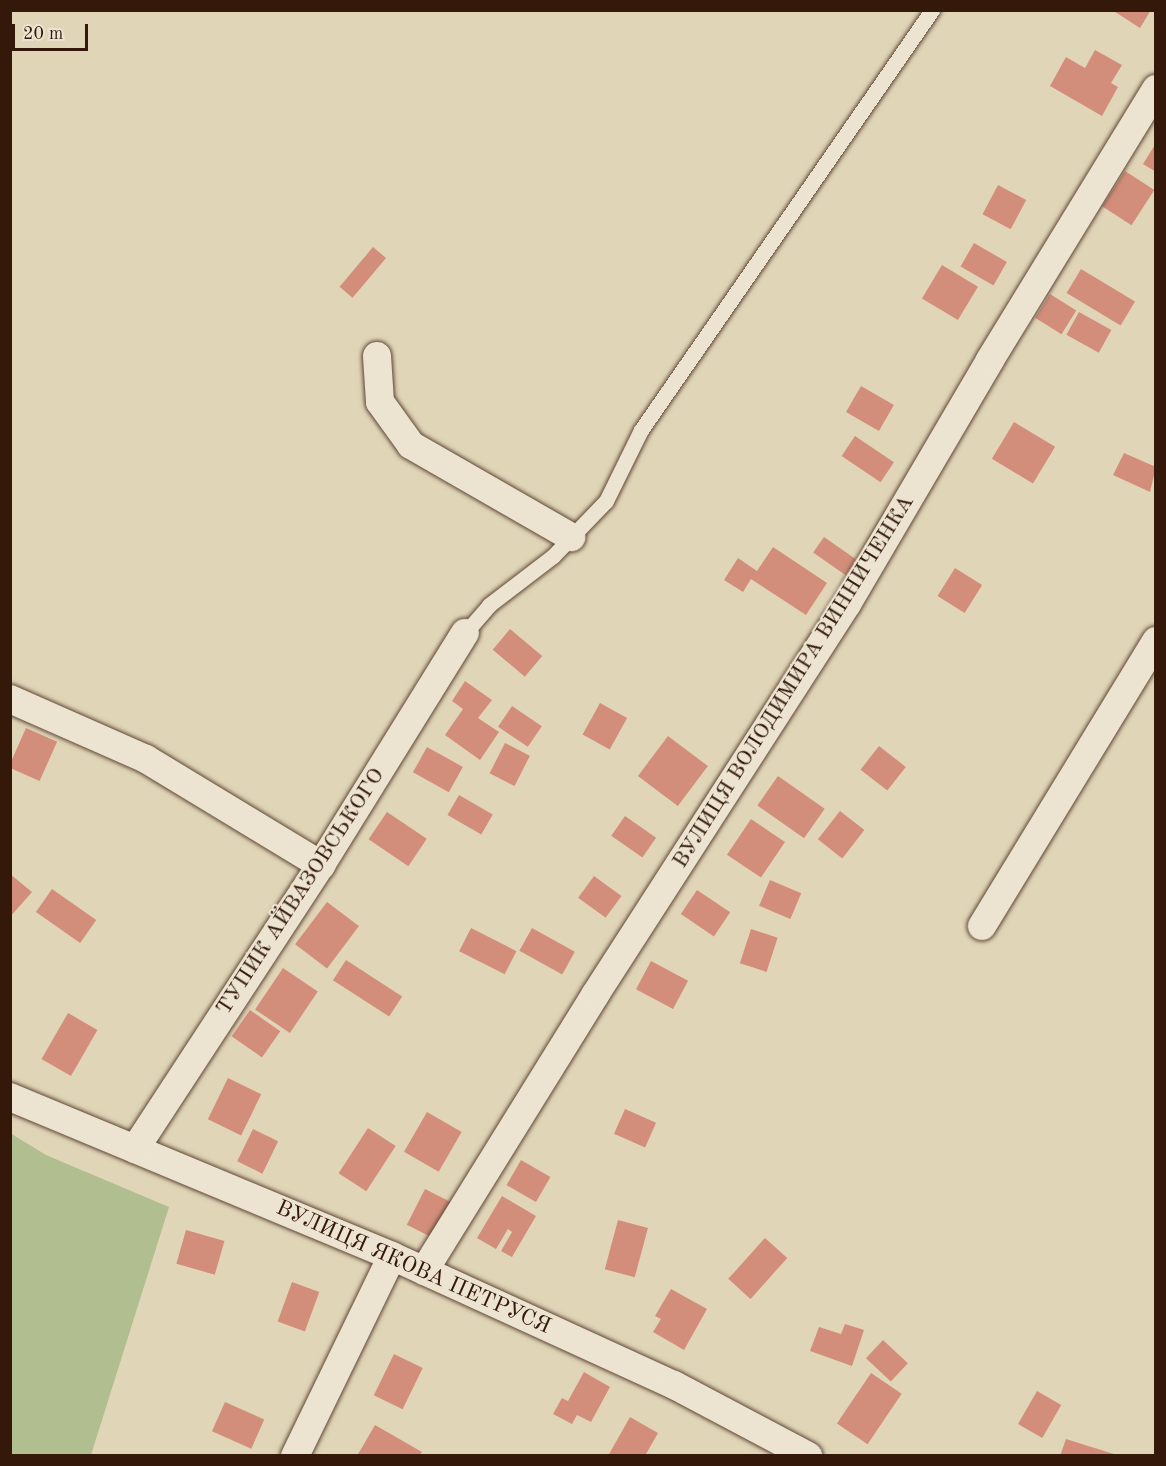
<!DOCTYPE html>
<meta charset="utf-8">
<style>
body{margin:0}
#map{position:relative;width:1166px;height:1466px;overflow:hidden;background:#e1d5b8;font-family:"Old Standard TT",serif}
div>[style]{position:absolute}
.green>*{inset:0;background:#b1be90}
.building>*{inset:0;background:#d38e7b;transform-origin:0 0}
.roads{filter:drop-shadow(0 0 2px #5f4735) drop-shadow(0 0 2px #5f4735)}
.service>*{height:15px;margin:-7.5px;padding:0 7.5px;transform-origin:7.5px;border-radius:7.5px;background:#ece4d1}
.minor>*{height:28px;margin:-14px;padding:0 14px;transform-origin:14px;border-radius:14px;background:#ece4d1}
span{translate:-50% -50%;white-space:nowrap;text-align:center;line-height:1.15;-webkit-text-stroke:4.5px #ece4d1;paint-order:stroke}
.street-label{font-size:22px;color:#341809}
.frame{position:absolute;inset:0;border:12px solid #341809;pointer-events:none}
.scale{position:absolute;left:12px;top:24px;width:76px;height:27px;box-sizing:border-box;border:3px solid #341809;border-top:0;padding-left:8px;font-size:18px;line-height:21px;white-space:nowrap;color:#341809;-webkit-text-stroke:4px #ece4d1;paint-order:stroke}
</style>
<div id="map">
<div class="green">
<i style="clip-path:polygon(10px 1133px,46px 1155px,169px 1207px,91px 1455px,11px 1455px)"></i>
</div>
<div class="building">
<i style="clip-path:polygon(1112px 10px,1151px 10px,1140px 28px)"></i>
<i style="clip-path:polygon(1095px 50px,1122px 65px,1111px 83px,1118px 87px,1102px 116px,1050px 86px,1066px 57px,1085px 68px)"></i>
<i style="clip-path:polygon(1156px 143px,1156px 172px,1143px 164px)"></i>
<i style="left:1125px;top:171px;width:35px;height:42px;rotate:33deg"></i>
<i style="left:998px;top:185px;width:32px;height:33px;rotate:28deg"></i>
<i style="left:974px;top:243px;width:38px;height:27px;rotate:30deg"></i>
<i style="left:373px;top:247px;width:17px;height:52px;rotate:40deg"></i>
<i style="left:942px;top:265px;width:42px;height:39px;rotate:31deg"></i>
<i style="left:1081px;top:269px;width:63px;height:28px;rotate:31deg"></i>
<i style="left:1050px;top:294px;width:31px;height:28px;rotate:32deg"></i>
<i style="left:1079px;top:312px;width:37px;height:26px;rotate:29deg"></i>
<i style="left:861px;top:386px;width:38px;height:30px;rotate:30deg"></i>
<i style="left:1014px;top:422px;width:48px;height:43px;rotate:31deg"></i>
<i style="left:855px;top:436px;width:47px;height:24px;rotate:34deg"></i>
<i style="clip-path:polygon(1124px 453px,1156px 467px,1150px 492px,1113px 475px)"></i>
<i style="left:824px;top:537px;width:45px;height:19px;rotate:35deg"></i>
<i style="clip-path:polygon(773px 547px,827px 583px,806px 615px,751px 579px,743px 592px,724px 580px,738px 558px,757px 571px)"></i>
<i style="left:955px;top:568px;width:32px;height:33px;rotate:32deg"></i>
<i style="left:510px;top:629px;width:42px;height:27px;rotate:40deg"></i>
<i style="clip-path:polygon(465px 681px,492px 700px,478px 718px,499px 732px,480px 760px,445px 735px,463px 709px,452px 701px)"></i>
<i style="left:600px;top:703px;width:31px;height:36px;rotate:29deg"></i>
<i style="left:512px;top:706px;width:36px;height:25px;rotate:34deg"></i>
<i style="left:26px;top:728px;width:34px;height:43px;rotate:24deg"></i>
<i style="left:668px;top:736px;width:50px;height:50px;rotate:37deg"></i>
<i style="left:505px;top:743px;width:28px;height:34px;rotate:27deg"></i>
<i style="left:879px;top:746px;width:34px;height:30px;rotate:38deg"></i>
<i style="left:427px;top:747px;width:41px;height:29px;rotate:29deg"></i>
<i style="left:778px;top:776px;width:57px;height:36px;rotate:35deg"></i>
<i style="left:459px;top:795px;width:39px;height:23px;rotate:30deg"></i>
<i style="left:840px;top:811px;width:31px;height:36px;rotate:38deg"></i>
<i style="left:387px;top:812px;width:48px;height:33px;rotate:34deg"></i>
<i style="left:625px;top:816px;width:38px;height:24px;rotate:35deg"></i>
<i style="left:751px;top:819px;width:41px;height:43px;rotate:34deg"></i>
<i style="clip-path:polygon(10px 874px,32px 892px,10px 917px)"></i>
<i style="left:594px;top:876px;width:34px;height:27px;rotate:36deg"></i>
<i style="left:770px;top:880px;width:34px;height:28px;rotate:23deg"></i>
<i style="left:52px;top:889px;width:54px;height:28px;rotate:35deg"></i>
<i style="left:697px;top:890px;width:40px;height:29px;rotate:34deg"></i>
<i style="left:327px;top:902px;width:40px;height:53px;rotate:37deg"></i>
<i style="left:471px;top:928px;width:51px;height:26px;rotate:27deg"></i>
<i style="left:532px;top:928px;width:49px;height:26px;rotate:29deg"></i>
<i style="left:751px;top:929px;width:28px;height:36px;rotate:18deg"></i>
<i style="left:346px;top:960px;width:67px;height:24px;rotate:33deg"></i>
<i style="left:651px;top:961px;width:42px;height:32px;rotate:28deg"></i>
<i style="left:283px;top:968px;width:42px;height:50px;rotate:34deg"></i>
<i style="left:250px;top:1010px;width:37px;height:32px;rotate:35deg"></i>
<i style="left:68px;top:1013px;width:34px;height:53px;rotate:30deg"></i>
<i style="left:228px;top:1078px;width:37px;height:46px;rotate:26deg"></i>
<i style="left:625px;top:1109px;width:34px;height:27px;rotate:24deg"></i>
<i style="left:427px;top:1112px;width:40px;height:46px;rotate:30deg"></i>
<i style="left:368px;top:1128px;width:33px;height:54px;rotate:33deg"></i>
<i style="left:253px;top:1129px;width:28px;height:36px;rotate:26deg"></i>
<i style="left:521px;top:1160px;width:34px;height:29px;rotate:30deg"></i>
<i style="left:425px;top:1189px;width:37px;height:40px;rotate:27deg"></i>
<i style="clip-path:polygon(502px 1196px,536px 1216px,512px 1257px,501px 1251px,512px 1232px,508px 1229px,496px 1249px,477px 1238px)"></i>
<i style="left:618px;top:1220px;width:31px;height:51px;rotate:15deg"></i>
<i style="left:186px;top:1230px;width:40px;height:35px;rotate:16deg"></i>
<i style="left:765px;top:1238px;width:30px;height:55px;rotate:42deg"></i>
<i style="left:292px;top:1282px;width:29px;height:42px;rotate:20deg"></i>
<i style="clip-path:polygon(671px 1289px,707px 1309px,684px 1350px,653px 1332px,661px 1319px,655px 1316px)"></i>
<i style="clip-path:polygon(845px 1324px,864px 1330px,852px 1366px,810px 1351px,819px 1327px,841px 1334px)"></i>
<i style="left:883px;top:1340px;width:34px;height:25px;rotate:43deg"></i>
<i style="left:394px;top:1354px;width:32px;height:46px;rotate:26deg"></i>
<i style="clip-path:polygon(584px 1372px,610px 1387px,591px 1422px,577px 1415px,572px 1424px,553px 1414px,562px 1398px,568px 1401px)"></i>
<i style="left:871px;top:1373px;width:37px;height:61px;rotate:34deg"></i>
<i style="left:1037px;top:1391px;width:28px;height:38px;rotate:30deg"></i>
<i style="left:225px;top:1402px;width:43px;height:32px;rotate:24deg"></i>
<i style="clip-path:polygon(630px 1417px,658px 1433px,645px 1456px,608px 1456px)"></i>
<i style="clip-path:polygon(375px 1425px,422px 1452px,419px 1456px,357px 1456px)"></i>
<i style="clip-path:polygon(1066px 1439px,1117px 1455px,1117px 1456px,1060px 1456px)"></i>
</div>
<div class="roads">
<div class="service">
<i style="left:465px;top:633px;width:37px;rotate:-49deg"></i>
<i style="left:489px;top:605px;width:81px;rotate:-37.4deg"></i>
<i style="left:553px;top:556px;width:76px;rotate:-46.1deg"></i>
<i style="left:606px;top:501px;width:79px;rotate:-63.8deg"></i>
<i style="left:641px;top:430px;width:511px;rotate:-55.28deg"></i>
</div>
<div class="minor">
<i style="left:377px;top:356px;width:46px;rotate:86.3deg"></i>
<i style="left:380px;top:402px;width:53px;rotate:54.2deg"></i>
<i style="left:411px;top:445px;width:185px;rotate:29.9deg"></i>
<i style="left:10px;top:699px;width:149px;rotate:23.8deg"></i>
<i style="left:146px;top:759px;width:205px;rotate:31.2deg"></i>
<i style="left:982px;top:926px;width:334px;rotate:-58.6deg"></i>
<i style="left:10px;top:1097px;width:414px;rotate:22.6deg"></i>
<i style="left:392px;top:1256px;width:310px;rotate:24.6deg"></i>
<i style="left:674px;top:1385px;width:152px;rotate:27.9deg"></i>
<i style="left:135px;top:1149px;width:339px;rotate:-56.8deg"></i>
<i style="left:321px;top:865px;width:273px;rotate:-58.2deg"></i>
<i style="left:424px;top:1271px;width:325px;rotate:-58.2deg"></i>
<i style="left:595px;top:995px;width:465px;rotate:-57.2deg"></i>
<i style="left:847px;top:604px;width:283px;rotate:-59.6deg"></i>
<i style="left:990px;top:360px;width:318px;rotate:-58.5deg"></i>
<i style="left:295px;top:1456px;width:222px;rotate:-64.1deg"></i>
</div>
</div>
<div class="street-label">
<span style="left:794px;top:682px;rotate:-58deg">ВУЛИЦЯ ВОЛОДИМИРА ВИННИЧЕНКА</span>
<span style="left:301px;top:892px;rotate:-57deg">ТУПИК АЙВАЗОВСЬКОГО</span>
<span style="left:413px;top:1268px;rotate:24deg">ВУЛИЦЯ ЯКОВА ПЕТРУСЯ</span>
</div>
<div class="frame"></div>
<div class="scale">20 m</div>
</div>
